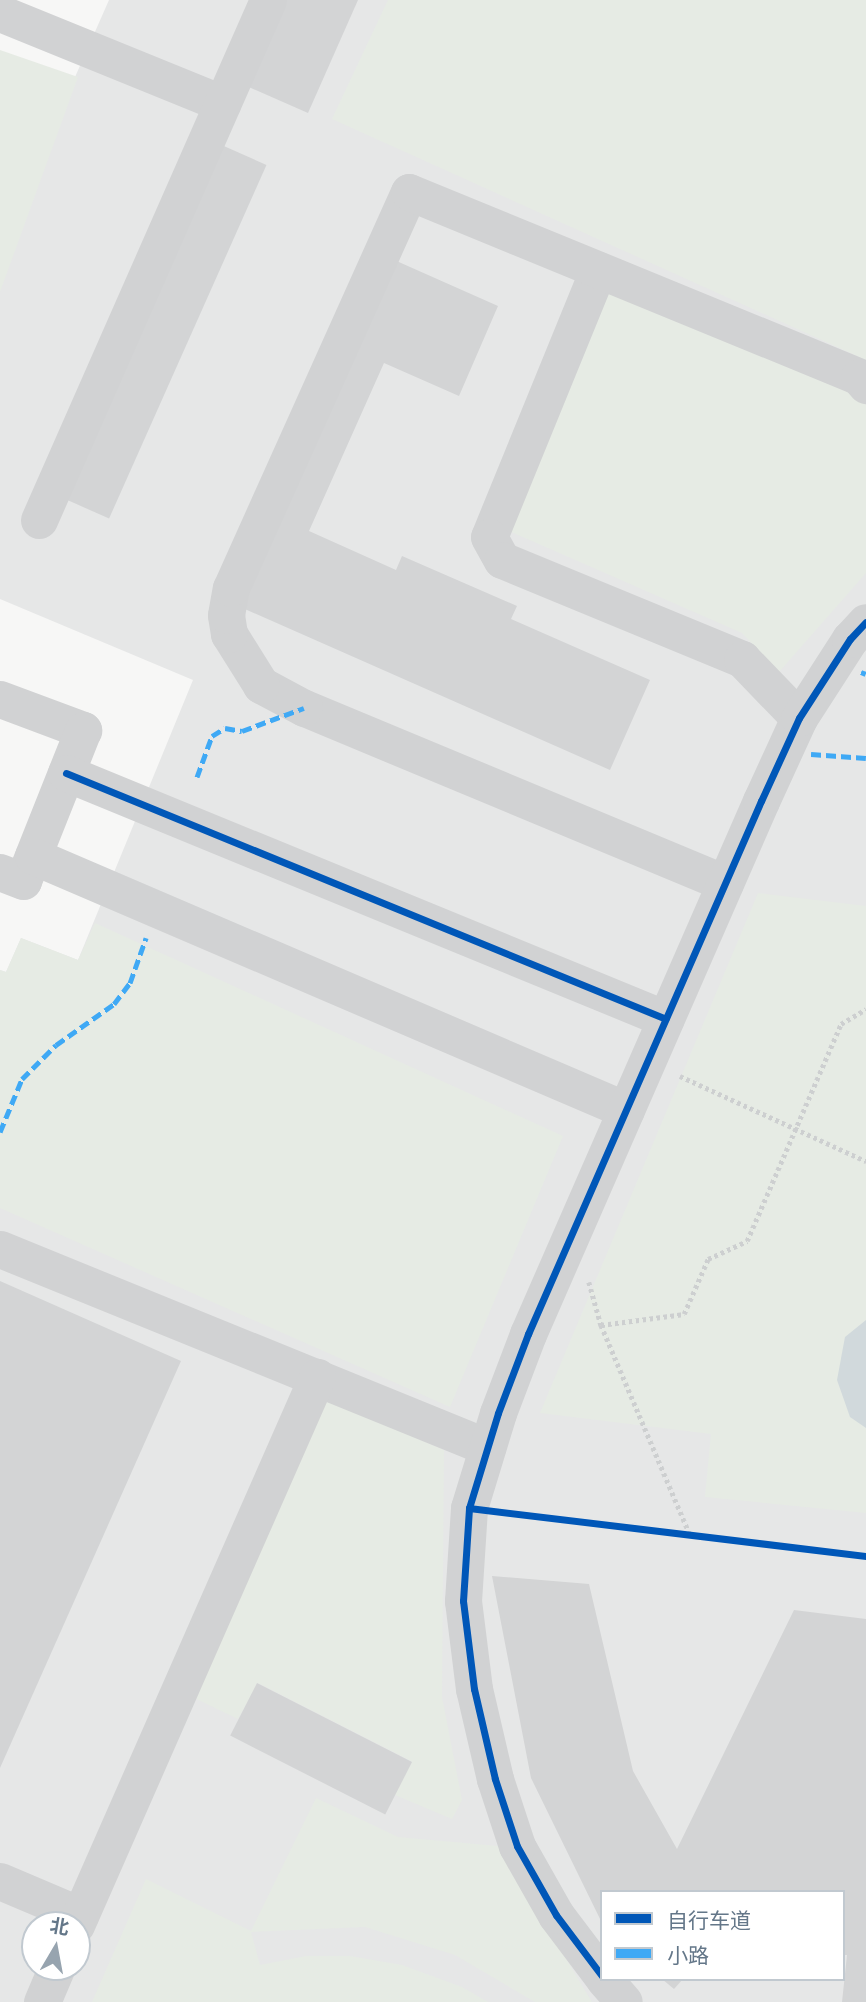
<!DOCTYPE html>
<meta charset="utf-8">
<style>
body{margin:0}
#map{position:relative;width:866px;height:2002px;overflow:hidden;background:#f7f7f6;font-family:Inter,"Noto Sans SC",sans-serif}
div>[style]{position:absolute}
.built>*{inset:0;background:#e6e7e7}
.green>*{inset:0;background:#e6ebe4}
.water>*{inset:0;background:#d1d9dc}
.building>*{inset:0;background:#d3d4d5;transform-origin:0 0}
.path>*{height:4.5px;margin-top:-2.25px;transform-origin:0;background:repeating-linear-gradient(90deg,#cdcfd0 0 3.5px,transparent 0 7px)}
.minor>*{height:37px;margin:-18.5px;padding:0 18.5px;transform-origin:18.5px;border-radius:18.5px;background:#d1d2d3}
.quiet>*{height:5px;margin-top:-2.5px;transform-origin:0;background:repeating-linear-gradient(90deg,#3fa9f5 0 10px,transparent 0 15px)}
.cycleway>*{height:7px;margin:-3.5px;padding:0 3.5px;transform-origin:3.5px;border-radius:3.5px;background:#0057b8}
span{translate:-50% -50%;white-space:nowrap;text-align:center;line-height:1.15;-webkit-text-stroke:7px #fff;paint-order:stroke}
.legend{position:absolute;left:600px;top:1890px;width:245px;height:91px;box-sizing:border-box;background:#fff;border:2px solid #c1c9d0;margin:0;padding:9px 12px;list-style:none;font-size:21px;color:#647789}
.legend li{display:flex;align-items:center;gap:14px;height:35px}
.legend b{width:35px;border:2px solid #c1c9d0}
.north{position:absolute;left:21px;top:1911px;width:70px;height:70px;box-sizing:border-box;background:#fff;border:2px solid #c1c9d0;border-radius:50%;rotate:10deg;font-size:19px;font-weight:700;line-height:28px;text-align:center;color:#647789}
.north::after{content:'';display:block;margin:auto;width:24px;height:32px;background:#97a4af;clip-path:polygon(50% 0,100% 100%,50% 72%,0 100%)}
</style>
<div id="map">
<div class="built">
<i style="clip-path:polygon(evenodd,109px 0,866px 0,866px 2002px,0 2002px,0 970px,6px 972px,21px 938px,78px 960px,193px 680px,0 599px,0 247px,109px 0,602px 1892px,843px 1892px,843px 1979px,602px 1979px,602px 1892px,109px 0,35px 1925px,77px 1925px,77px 1967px,35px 1967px,35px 1925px)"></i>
</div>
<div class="green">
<i style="clip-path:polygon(388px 0,866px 0,866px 360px,332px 119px)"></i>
<i style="clip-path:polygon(0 50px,78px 77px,0 292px)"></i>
<i style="clip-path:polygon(600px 284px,855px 391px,866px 405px,866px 573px,779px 672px,742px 633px,491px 523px)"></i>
<i style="clip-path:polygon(758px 893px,866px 906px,866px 1513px,705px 1497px,711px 1434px,540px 1413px)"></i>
<i style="clip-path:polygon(95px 923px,563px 1136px,450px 1407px,0 1208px,0 970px,6px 972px,21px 938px,78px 960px)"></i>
<i style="clip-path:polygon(325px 1399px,444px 1450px,442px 1697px,462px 1800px,452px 1819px,395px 1795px,411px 1761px,258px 1683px,238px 1719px,184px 1693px)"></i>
<i style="clip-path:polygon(316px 1798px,398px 1837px,498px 1846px,592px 2002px,535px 2002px,455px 1955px,365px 1927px,251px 1932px,260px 1965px,306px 1956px,350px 1956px,402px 1965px,462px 1987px,488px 2002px,92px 2002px,146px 1879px,251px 1931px)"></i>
</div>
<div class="water">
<i style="clip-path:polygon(866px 1320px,866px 1428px,850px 1417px,837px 1380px,845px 1337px)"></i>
</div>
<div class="building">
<i style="clip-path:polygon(279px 0,358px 0,308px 113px,242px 84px)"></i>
<i style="left:208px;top:139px;width:64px;height:387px;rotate:24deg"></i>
<i style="clip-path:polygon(383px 255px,498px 306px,459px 396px,384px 363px,309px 531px,396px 570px,402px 556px,517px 606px,511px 619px,650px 680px,610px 770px,213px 595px)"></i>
<i style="clip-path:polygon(0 1281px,181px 1361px,0 1768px)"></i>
<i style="clip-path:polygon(492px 1576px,589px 1584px,633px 1771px,677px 1849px,794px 1610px,866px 1619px,866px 2002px,842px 2002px,847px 1955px,843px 1955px,843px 1892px,602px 1892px,602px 1923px,531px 1778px)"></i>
<i style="left:257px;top:1683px;width:174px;height:59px;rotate:27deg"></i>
<i style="clip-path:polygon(662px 1979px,683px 1979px,674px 1989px)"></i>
</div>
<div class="path">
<i style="left:680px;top:1076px;width:205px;rotate:24.6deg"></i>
<i style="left:589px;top:1282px;width:45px;rotate:74.4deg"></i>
<i style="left:601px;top:1325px;width:228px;rotate:67deg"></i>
<i style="left:601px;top:1325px;width:84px;rotate:-7.5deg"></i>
<i style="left:684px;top:1314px;width:60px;rotate:-66.4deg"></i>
<i style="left:708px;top:1259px;width:43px;rotate:-24.8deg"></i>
<i style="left:747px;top:1241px;width:236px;rotate:-66.6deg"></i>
<i style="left:841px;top:1024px;width:29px;rotate:-31deg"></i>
</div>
<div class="minor">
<i style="left:0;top:13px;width:240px;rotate:22.1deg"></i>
<i style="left:598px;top:270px;width:288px;rotate:112.2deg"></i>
<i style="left:489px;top:537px;width:26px;rotate:61deg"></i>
<i style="left:502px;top:560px;width:260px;rotate:22.4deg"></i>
<i style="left:742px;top:659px;width:82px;rotate:46deg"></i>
<i style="left:39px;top:520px;width:568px;rotate:-66.23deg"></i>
<i style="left:0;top:699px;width:89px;rotate:20.5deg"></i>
<i style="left:83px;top:730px;width:162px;rotate:111.7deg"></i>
<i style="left:23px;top:881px;width:25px;rotate:-159deg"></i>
<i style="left:66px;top:773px;width:648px;rotate:22.29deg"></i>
<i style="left:33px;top:856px;width:645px;rotate:23.19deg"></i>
<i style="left:725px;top:883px;width:456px;rotate:-157.4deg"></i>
<i style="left:304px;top:708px;width:49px;rotate:-151.9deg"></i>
<i style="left:261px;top:685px;width:60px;rotate:-122.1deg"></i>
<i style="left:229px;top:634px;width:19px;rotate:-99deg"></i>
<i style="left:226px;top:615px;width:27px;rotate:-80deg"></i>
<i style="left:231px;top:588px;width:434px;rotate:-65.8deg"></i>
<i style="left:409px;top:192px;width:487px;rotate:22.3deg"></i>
<i style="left:859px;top:377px;width:11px;rotate:49deg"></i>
<i style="left:0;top:1249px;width:526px;rotate:22.13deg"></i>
<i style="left:0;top:1881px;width:87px;rotate:23deg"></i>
<i style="left:76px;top:1925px;width:599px;rotate:-66.26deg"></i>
<i style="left:602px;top:1976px;width:76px;rotate:-127deg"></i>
<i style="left:556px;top:1915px;width:79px;rotate:-119.5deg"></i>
<i style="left:517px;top:1846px;width:71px;rotate:-108.2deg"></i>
<i style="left:495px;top:1779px;width:92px;rotate:-103.1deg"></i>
<i style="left:474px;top:1689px;width:89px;rotate:-97.1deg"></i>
<i style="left:463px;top:1601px;width:93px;rotate:-86.3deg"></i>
<i style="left:469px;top:1508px;width:99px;rotate:-73deg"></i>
<i style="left:498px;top:1413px;width:85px;rotate:-69.2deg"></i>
<i style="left:528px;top:1334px;width:582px;rotate:-66.39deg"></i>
<i style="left:761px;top:801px;width:91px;rotate:-65.4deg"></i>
<i style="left:799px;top:718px;width:94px;rotate:-57.2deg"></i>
<i style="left:850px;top:639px;width:23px;rotate:-47deg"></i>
<i style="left:604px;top:1979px;width:30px;rotate:49deg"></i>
<i style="left:42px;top:2002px;width:38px;rotate:-67deg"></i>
</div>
<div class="quiet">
<i style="left:861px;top:672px;width:5px;rotate:22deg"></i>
<i style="left:811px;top:754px;width:55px;rotate:4.2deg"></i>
<i style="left:197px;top:777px;width:44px;rotate:-69.9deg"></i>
<i style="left:212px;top:736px;width:15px;rotate:-32deg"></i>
<i style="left:225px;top:728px;width:17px;rotate:10deg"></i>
<i style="left:242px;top:731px;width:66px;rotate:-20.4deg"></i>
<i style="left:0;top:1132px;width:57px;rotate:-67.5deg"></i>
<i style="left:22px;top:1079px;width:48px;rotate:-45deg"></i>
<i style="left:56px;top:1045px;width:71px;rotate:-35.3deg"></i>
<i style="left:114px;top:1004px;width:26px;rotate:-53deg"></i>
<i style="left:130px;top:983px;width:48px;rotate:-70.4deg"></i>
</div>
<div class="cycleway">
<i style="left:66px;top:773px;width:648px;rotate:22.29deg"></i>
<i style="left:469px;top:1508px;width:400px;rotate:6.9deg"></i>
<i style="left:602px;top:1976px;width:76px;rotate:-127deg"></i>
<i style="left:556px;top:1915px;width:79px;rotate:-119.5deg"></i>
<i style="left:517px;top:1846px;width:71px;rotate:-108.2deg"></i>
<i style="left:495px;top:1779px;width:92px;rotate:-103.1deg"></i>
<i style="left:474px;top:1689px;width:89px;rotate:-97.1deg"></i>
<i style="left:463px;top:1601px;width:93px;rotate:-86.3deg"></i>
<i style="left:469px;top:1508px;width:99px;rotate:-73deg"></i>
<i style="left:498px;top:1413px;width:85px;rotate:-69.2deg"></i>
<i style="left:528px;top:1334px;width:582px;rotate:-66.39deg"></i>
<i style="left:761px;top:801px;width:91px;rotate:-65.4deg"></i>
<i style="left:799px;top:718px;width:94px;rotate:-57.2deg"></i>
<i style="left:850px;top:639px;width:23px;rotate:-47deg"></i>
</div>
<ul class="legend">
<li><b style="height:9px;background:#0057b8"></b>自行车道</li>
<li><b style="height:9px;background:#3fa9f5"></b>小路</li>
</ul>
<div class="north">北</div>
</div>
